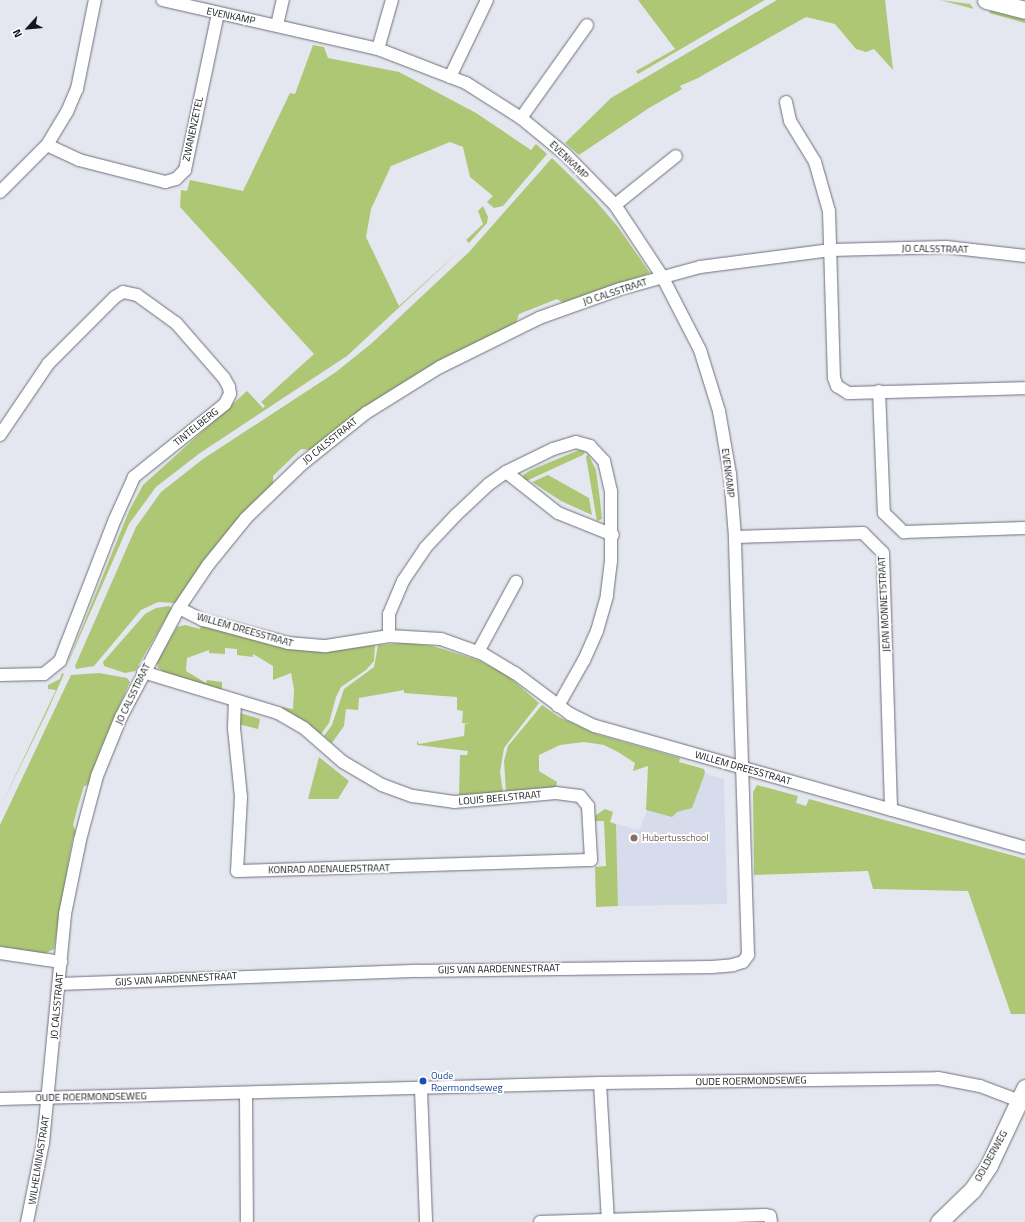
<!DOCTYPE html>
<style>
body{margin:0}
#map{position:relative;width:1025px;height:1222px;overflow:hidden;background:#e4e7f0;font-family:"Titillium Web",sans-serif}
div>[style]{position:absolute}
.built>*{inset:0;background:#d7dcec}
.green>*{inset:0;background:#adc775}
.roads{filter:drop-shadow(0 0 1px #6e7078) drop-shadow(0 0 1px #6e7078)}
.street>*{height:12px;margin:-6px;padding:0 6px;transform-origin:6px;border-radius:6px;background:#fff}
.secondary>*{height:17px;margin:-8.5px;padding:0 8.5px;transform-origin:8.5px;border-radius:8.5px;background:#fff}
.dots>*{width:11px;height:11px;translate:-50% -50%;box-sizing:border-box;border:2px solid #fff;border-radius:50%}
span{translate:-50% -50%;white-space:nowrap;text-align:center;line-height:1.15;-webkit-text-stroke:3.5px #fff;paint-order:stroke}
.street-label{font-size:10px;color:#151619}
.education-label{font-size:10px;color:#785e54}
.left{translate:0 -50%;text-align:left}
.transit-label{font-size:10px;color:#164399}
.north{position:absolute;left:8px;top:8px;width:40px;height:40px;-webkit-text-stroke:3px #fff;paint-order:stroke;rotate:243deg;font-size:11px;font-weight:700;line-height:16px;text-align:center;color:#151619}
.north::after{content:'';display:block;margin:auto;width:14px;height:18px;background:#151619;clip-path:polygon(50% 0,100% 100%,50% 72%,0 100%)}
</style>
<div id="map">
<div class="built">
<i style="clip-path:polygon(648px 766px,703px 773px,724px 779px,727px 904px,618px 906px,616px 824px,639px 830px,648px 809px)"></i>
</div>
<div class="green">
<i style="clip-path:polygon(638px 0,765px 0,638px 74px,636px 71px,675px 49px)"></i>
<i style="clip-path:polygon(777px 0,885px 0,893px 70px,874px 49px,866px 52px,856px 49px,835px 24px,806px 17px,698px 78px,680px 86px,682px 89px,649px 108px,579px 155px,565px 143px,611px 98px)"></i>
<i style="clip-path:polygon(940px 0,970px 4px,974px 9px)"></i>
<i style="clip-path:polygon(991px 10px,1025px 19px,1025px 23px,989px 13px)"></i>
<i style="clip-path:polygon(313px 45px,324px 47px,328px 58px,399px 72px,476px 113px,531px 150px,536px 144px,547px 154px,503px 206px,494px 208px,487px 202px,483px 206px,488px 217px,487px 223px,469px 243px,466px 240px,483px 224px,478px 211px,493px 196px,470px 177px,463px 147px,450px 142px,391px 166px,371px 209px,366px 237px,399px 306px,466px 245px,347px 356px,200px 453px,156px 487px,129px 524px,65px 670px,129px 511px,143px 485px,247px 391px,263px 408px,265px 406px,261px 402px,314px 354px,180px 207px,181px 190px,187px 191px,190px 180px,243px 191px,290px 93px,295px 94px)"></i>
<i style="clip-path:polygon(552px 158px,594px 199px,618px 227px,650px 273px,563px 303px,557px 299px,519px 314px,516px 323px,436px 363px,360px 411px,310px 450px,301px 449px,273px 476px,273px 485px,176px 603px,158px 602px,141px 610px,94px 666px,76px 669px,75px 666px,136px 527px,161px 492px,203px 459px,336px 372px,372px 343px,469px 252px)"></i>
<i style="clip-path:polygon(579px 450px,585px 452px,583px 455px,524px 482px,523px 475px,531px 470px)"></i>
<i style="clip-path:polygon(588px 454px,596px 470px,600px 500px,602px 519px,597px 521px,586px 457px)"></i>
<i style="clip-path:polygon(548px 475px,589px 498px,592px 515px,561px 501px,532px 482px)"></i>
<i style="clip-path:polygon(169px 606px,172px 608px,135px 671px,125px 673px,104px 666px,103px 662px,145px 614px,156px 608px)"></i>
<i style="clip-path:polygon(185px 625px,200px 629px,201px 625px,275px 646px,307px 651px,339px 650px,375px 645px,374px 661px,366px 670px,341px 687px,336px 697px,329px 723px,321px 734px,280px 709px,283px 707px,293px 709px,294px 689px,291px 673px,273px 680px,273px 666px,253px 654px,253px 657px,237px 655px,237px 649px,225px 648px,225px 654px,209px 653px,209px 650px,187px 658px,186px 671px,206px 683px,207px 680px,222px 682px,222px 691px,162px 674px,163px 671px,158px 668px,157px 661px,177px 627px)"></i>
<i style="clip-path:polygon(405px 643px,433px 646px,478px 660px,507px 675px,539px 703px,504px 748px,500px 772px,503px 792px,459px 795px,460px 755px,467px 755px,468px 751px,417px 745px,417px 741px,419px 744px,464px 736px,465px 724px,471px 724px,462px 723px,463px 711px,457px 710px,457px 697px,404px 693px,404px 690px,359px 698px,358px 710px,346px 709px,344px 726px,332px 743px,324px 736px,332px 725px,344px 689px,374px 667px,378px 645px)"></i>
<i style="clip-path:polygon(62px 673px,64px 674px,47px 712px,0 808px,56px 690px,48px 689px,48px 685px,60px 679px)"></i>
<i style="clip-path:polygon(99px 673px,127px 678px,130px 682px,101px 748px,91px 776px,92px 784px,84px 786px,78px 806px,73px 825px,77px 834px,73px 838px,70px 853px,54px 949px,44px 954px,0 946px,0 825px,71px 675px)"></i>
<i style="clip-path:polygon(542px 705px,559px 717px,596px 734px,680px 758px,679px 762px,704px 769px,705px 773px,692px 808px,677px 812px,672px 817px,646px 810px,648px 766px,633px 771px,635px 763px,618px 752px,604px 745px,584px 742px,560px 745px,539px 755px,539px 771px,557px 782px,556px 787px,506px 791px,504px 761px,508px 746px)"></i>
<i style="clip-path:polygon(240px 713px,260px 719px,258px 729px,238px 724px)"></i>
<i style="clip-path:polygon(319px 757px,349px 781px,338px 799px,308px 799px)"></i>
<i style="clip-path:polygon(757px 785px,798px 796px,796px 803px,806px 806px,809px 799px,1025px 859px,1025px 1014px,1011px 1014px,968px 891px,873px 889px,868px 871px,754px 875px,753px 792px)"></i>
<i style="clip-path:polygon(605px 809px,613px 812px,610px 822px,616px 824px,618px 906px,596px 907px,595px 867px,606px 866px,604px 821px,594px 821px,596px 815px)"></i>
</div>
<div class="roads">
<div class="street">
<i style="left:277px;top:25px;width:26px;rotate:-77deg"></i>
<i style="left:378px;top:49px;width:51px;rotate:-74.1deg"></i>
<i style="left:450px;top:77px;width:85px;rotate:-64.3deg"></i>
<i style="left:786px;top:102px;width:19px;rotate:78deg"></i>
<i style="left:790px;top:121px;width:48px;rotate:58.6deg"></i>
<i style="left:815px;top:162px;width:51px;rotate:74.1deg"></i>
<i style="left:829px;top:211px;width:167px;rotate:88.3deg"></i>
<i style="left:834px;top:378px;width:9px;rotate:69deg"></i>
<i style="left:837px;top:386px;width:13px;rotate:32deg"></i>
<i style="left:848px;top:393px;width:177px;rotate:-1.6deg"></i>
<i style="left:521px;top:118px;width:114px;rotate:-54.6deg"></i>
<i style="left:47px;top:145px;width:35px;rotate:25deg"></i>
<i style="left:79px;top:160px;width:89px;rotate:14.3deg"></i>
<i style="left:165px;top:182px;width:11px;rotate:-15deg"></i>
<i style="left:176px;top:179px;width:13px;rotate:-45deg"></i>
<i style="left:185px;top:170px;width:160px;rotate:-78.1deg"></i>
<i style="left:0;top:192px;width:66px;rotate:-45deg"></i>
<i style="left:47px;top:145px;width:39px;rotate:-59deg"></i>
<i style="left:67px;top:112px;width:25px;rotate:-67deg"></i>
<i style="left:77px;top:89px;width:91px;rotate:-78.6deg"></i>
<i style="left:615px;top:205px;width:78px;rotate:-38.8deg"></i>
<i style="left:879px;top:391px;width:122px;rotate:87.7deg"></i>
<i style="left:884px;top:513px;width:28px;rotate:44deg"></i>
<i style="left:904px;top:532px;width:121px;rotate:-1.9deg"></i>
<i style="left:0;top:435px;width:86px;rotate:-55.9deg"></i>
<i style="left:48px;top:364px;width:95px;rotate:-45deg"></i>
<i style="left:115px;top:297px;width:9px;rotate:-32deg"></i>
<i style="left:123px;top:292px;width:14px;rotate:12deg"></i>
<i style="left:137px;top:295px;width:48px;rotate:35.7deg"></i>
<i style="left:176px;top:323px;width:73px;rotate:48.9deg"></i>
<i style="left:224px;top:378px;width:10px;rotate:61deg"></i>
<i style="left:229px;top:387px;width:7px;rotate:82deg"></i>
<i style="left:230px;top:394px;width:11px;rotate:117deg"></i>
<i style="left:225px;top:404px;width:117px;rotate:141.3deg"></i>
<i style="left:134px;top:477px;width:46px;rotate:114.3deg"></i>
<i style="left:115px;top:519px;width:152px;rotate:111.2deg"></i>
<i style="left:60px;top:661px;width:21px;rotate:141deg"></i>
<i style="left:44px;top:674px;width:44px;rotate:178.7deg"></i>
<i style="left:506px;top:472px;width:66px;rotate:38.3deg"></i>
<i style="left:558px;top:513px;width:59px;rotate:21.8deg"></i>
<i style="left:735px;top:537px;width:128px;rotate:-1.8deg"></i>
<i style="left:863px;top:533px;width:28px;rotate:45deg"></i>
<i style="left:883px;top:553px;width:257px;rotate:88.2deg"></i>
<i style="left:179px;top:608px;width:27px;rotate:27deg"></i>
<i style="left:203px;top:620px;width:88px;rotate:15.1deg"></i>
<i style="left:288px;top:643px;width:38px;rotate:5deg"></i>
<i style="left:326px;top:646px;width:64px;rotate:-9deg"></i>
<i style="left:389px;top:636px;width:52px;rotate:3.3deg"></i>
<i style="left:441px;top:639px;width:45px;rotate:19.7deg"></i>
<i style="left:483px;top:654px;width:37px;rotate:31deg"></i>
<i style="left:515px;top:673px;width:69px;rotate:36.7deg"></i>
<i style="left:570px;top:714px;width:28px;rotate:26deg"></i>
<i style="left:595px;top:726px;width:447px;rotate:15.8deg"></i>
<i style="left:389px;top:636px;width:22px;rotate:-90deg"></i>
<i style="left:389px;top:614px;width:36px;rotate:-67deg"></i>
<i style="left:403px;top:581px;width:40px;rotate:-56deg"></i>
<i style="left:425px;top:548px;width:45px;rotate:-46.8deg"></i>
<i style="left:456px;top:515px;width:45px;rotate:-43.2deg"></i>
<i style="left:489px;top:484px;width:21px;rotate:-35deg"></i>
<i style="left:506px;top:472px;width:52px;rotate:-26.1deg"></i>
<i style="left:553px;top:449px;width:24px;rotate:-17deg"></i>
<i style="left:576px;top:442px;width:15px;rotate:16deg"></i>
<i style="left:590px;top:446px;width:21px;rotate:47deg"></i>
<i style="left:604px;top:461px;width:31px;rotate:77deg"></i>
<i style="left:611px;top:491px;width:70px;rotate:90deg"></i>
<i style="left:611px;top:561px;width:35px;rotate:97deg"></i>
<i style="left:607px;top:596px;width:36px;rotate:106deg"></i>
<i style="left:597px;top:631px;width:32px;rotate:114deg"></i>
<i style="left:584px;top:660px;width:53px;rotate:119.5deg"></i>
<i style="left:478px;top:652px;width:80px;rotate:-61.5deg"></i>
<i style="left:143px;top:672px;width:141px;rotate:16.9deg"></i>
<i style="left:278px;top:713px;width:30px;rotate:30deg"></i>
<i style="left:304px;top:728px;width:52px;rotate:41.1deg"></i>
<i style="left:343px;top:762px;width:45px;rotate:30.5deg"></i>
<i style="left:382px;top:785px;width:33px;rotate:20deg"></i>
<i style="left:413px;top:796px;width:41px;rotate:8.3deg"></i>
<i style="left:454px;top:802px;width:102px;rotate:-5deg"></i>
<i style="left:556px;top:793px;width:24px;rotate:7deg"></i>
<i style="left:580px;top:796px;width:13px;rotate:51deg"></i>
<i style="left:588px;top:806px;width:54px;rotate:86.8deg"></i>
<i style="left:591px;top:860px;width:354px;rotate:178.2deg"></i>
<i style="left:237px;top:871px;width:74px;rotate:-86.9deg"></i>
<i style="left:241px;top:797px;width:69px;rotate:-95.8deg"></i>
<i style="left:234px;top:728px;width:27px;rotate:-88deg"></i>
<i style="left:0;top:953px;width:62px;rotate:8.4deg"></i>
<i style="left:59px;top:984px;width:360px;rotate:-2.1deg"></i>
<i style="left:419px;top:971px;width:293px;rotate:-0.8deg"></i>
<i style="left:712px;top:967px;width:21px;rotate:-5deg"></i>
<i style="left:733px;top:965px;width:10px;rotate:-17deg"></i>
<i style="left:743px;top:962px;width:9px;rotate:-54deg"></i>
<i style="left:748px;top:955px;width:418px;rotate:-91.8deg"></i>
<i style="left:735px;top:537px;width:63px;rotate:-94.5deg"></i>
<i style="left:730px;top:474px;width:64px;rotate:-99.9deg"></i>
<i style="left:719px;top:411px;width:64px;rotate:-107.3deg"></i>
<i style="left:700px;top:350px;width:83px;rotate:-117.2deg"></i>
<i style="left:662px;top:276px;width:85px;rotate:-123.5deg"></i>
<i style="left:615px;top:205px;width:71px;rotate:-134.4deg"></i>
<i style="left:565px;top:154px;width:57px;rotate:-140.7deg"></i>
<i style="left:521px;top:118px;width:65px;rotate:-147.5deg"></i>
<i style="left:466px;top:83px;width:94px;rotate:-158.9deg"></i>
<i style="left:378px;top:49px;width:221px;rotate:-167.2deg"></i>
<i style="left:600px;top:1083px;width:139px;rotate:86.7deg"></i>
<i style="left:421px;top:1090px;width:132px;rotate:87.8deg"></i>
<i style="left:246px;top:1094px;width:128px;rotate:89.6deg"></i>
<i style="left:0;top:1099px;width:600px;rotate:-1.53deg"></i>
<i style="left:600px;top:1083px;width:338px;rotate:-0.8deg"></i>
<i style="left:938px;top:1078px;width:43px;rotate:10.8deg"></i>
<i style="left:980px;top:1086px;width:48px;rotate:20.7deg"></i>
<i style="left:27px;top:1222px;width:81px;rotate:-78.6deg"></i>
<i style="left:43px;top:1143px;width:230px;rotate:-84.5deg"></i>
<i style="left:65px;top:914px;width:76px;rotate:-78.5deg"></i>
<i style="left:80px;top:840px;width:66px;rotate:-75.1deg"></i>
<i style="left:97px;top:776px;width:64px;rotate:-67.9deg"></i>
<i style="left:121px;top:717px;width:123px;rotate:-62deg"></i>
<i style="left:179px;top:608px;width:52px;rotate:-56deg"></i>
<i style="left:208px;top:565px;width:60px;rotate:-51deg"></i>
<i style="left:246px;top:518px;width:78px;rotate:-44deg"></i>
<i style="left:302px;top:464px;width:82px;rotate:-38.6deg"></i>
<i style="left:366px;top:413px;width:87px;rotate:-31.9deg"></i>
<i style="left:440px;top:367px;width:110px;rotate:-26.3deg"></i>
<i style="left:539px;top:318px;width:86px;rotate:-19.7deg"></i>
<i style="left:620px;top:289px;width:83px;rotate:-15.4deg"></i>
<i style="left:700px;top:267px;width:132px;rotate:-7.4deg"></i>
<i style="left:831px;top:250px;width:115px;rotate:-1.5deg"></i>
<i style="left:946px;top:247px;width:80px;rotate:6.5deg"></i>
<i style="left:540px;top:1222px;width:225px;rotate:-1.8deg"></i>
<i style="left:765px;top:1215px;width:5px;rotate:11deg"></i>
<i style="left:770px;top:1216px;width:6px;rotate:81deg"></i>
</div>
<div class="secondary">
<i style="left:986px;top:0;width:40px;rotate:14.4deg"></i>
<i style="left:939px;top:1222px;width:47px;rotate:-44.1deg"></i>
<i style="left:973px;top:1189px;width:29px;rotate:-56deg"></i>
<i style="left:989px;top:1165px;width:85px;rotate:-64.9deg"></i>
</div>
</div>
<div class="dots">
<i style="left:634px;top:838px;background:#8d6e63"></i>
<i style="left:423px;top:1081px;background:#1a4fb4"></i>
</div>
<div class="street-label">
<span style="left:231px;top:16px;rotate:12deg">EVENKAMP</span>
<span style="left:193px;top:129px;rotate:-78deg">ZWANENZETEL</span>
<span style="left:569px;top:160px;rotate:44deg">EVENKAMP</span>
<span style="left:935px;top:249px;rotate:1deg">JO CALSSTRAAT</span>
<span style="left:615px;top:292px;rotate:-18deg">JO CALSSTRAAT</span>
<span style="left:196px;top:427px;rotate:-39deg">TINTELBERG</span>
<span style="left:330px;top:441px;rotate:-39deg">JO CALSSTRAAT</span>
<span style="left:728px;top:473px;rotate:83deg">EVENKAMP</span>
<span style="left:884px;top:604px;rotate:-93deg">JEAN MONNETSTRAAT</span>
<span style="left:245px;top:630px;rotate:16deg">WILLEM DREESSTRAAT</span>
<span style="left:133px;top:694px;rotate:-64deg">JO CALSSTRAAT</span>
<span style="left:743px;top:768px;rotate:16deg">WILLEM DREESSTRAAT</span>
<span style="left:500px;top:798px;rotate:-5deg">LOUIS BEELSTRAAT</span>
<span style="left:329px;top:869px;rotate:-1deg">KONRAD ADENAUERSTRAAT</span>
<span style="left:499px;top:969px;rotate:-1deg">GIJS VAN AARDENNESTRAAT</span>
<span style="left:176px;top:979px;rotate:-3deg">GIJS VAN AARDENNESTRAAT</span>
<span style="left:57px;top:1006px;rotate:-85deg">JO CALSSTRAAT</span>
<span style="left:751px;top:1081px;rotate:-1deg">OUDE ROERMONDSEWEG</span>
<span style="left:91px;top:1097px;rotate:-1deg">OUDE ROERMONDSEWEG</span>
<span style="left:991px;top:1156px;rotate:-61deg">OOLDERWEG</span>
<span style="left:39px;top:1160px;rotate:-81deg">WILHELMINASTRAAT</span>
</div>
<div class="education-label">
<span class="left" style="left:642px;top:838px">Hubertusschool</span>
</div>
<div class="transit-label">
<span class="left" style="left:431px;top:1081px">Oude<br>Roermondseweg</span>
</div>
<div class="north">N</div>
</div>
